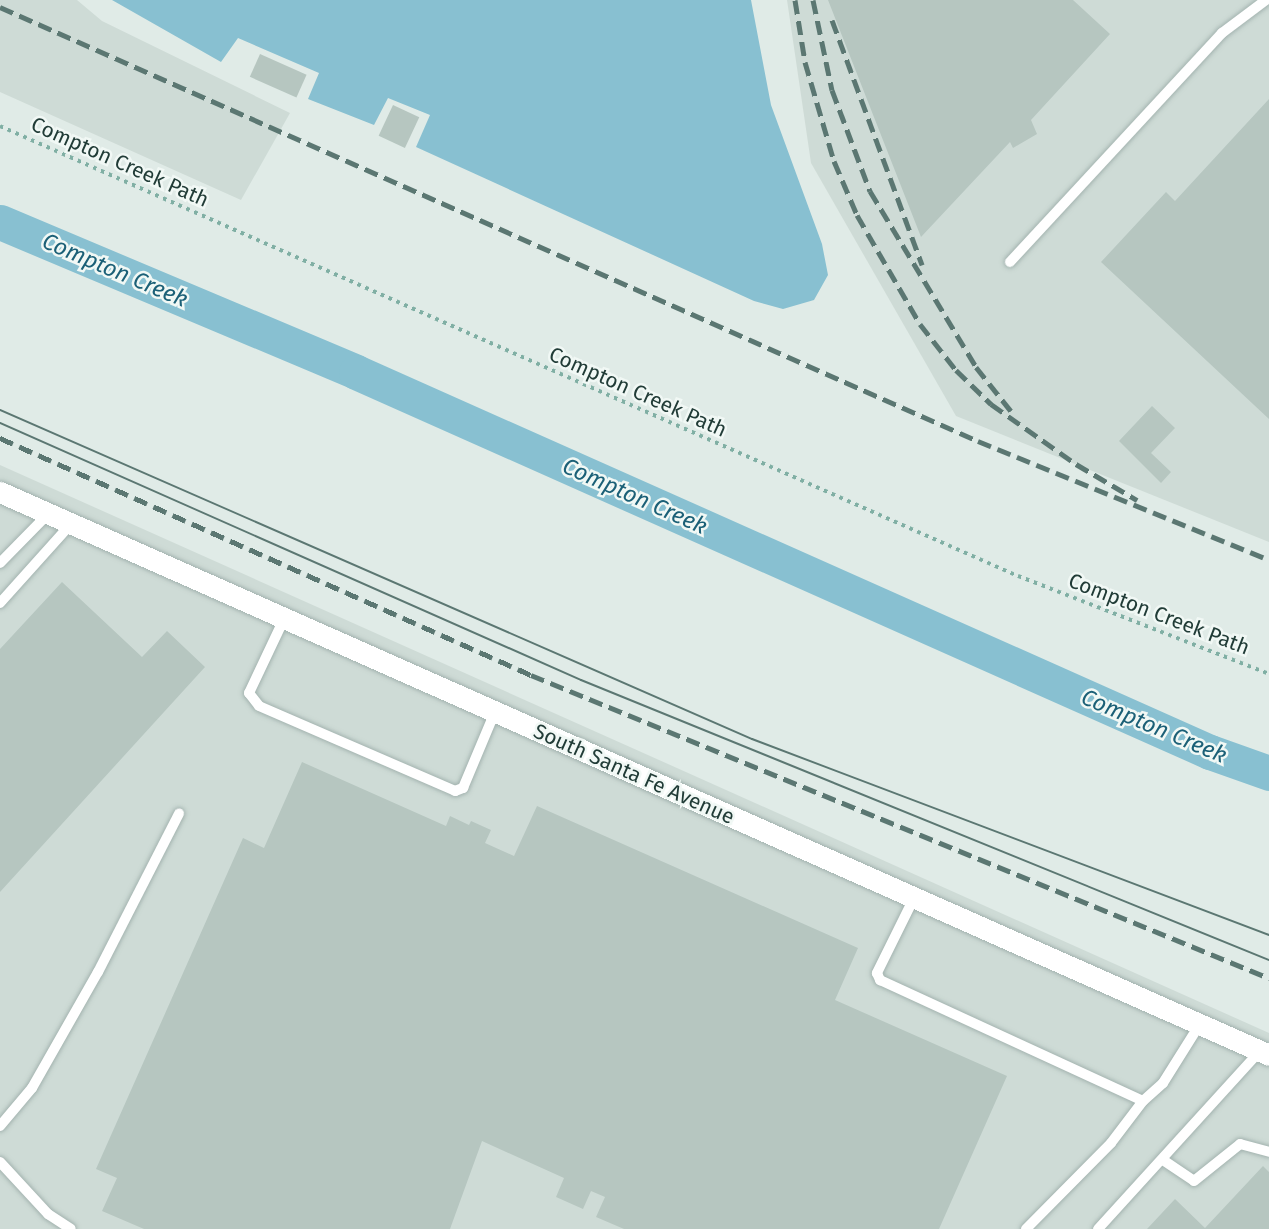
<!DOCTYPE html>
<style>
body{margin:0}
#map{position:relative;width:1269px;height:1229px;overflow:hidden;background:#e0ebe7;font-family:"Fira Sans",sans-serif}
div>[style]{position:absolute}
.built>*{inset:0;background:#cedbd6}
.water>*{inset:0;background:#88c0d1}
.river>*{height:35px;margin:-17.5px;padding:0 17.5px;transform-origin:17.5px;border-radius:17.5px;background:#88c0d1}
.building>*{inset:0;background:#b6c6c0;transform-origin:0 0}
.path>*{height:3.5px;margin-top:-1.75px;transform-origin:0;background:repeating-linear-gradient(90deg,#80afa4 0 3.5px,transparent 0 8.5px)}
.roads{filter:drop-shadow(0 0 2px #a3b3af) drop-shadow(0 0 2px #a3b3af)}
.lane>*{height:10px;margin:-5px;padding:0 5px;transform-origin:5px;border-radius:5px;background:#fff}
.secondary>*{height:21px;margin:-10.5px;padding:0 10.5px;transform-origin:10.5px;border-radius:10.5px;background:#fff}
.tram>*{height:2px;margin:-1px;padding:0 1px;transform-origin:1px;border-radius:1px;background:#5b7772}
.rail>*{height:5px;margin-top:-2.5px;transform-origin:0;background:repeating-linear-gradient(90deg,#5b7772 0 14px,transparent 0 21px)}
span{translate:-50% -50%;white-space:nowrap;text-align:center;line-height:1.15;-webkit-text-stroke:5px #f1f8f5;paint-order:stroke}
.street-label{font-size:21px;color:#213c37}
.water-label{font-size:23px;color:#1b6077;font-style:italic}
</style>
<div id="map">
<div class="built">
<i style="clip-path:polygon(0 0,77px 0,102px 21px,290px 113px,241px 200px,0 92px)"></i>
<i style="clip-path:polygon(787px 0,1269px 0,1269px 542px,956px 416px,811px 163px)"></i>
<i style="clip-path:polygon(0 465px,1269px 1033px,1269px 1229px,0 1229px)"></i>
</div>
<div class="water">
<i style="clip-path:polygon(112px 0,751px 0,771px 105px,822px 244px,828px 275px,814px 300px,783px 309px,754px 301px,416px 147px,430px 115px,388px 98px,374px 125px,308px 99px,319px 73px,238px 38px,221px 62px)"></i>
</div>
<div class="river">
<i style="left:0;top:222px;width:386px;rotate:22.8deg"></i>
<i style="left:356px;top:372px;width:935px;rotate:23.99deg"></i>
<i style="left:1210px;top:752px;width:63px;rotate:19.6deg"></i>
</div>
<div class="building">
<i style="clip-path:polygon(828px 0,1073px 0,1110px 34px,1031px 120px,1037px 134px,1013px 148px,1010px 142px,921px 237px)"></i>
<i style="left:260px;top:54px;width:51px;height:25px;rotate:24deg"></i>
<i style="clip-path:polygon(1269px 99px,1269px 419px,1101px 262px,1166px 192px,1175px 201px)"></i>
<i style="left:393px;top:105px;width:29px;height:34px;rotate:25deg"></i>
<i style="clip-path:polygon(1152px 406px,1175px 428px,1151px 453px,1171px 472px,1161px 483px,1119px 441px)"></i>
<i style="clip-path:polygon(62px 582px,142px 657px,167px 631px,205px 667px,0 892px,0 649px)"></i>
<i style="clip-path:polygon(302px 762px,446px 826px,450px 816px,469px 825px,471px 821px,491px 830px,485px 843px,514px 856px,537px 806px,858px 948px,835px 1000px,1007px 1076px,939px 1229px,624px 1229px,596px 1217px,605px 1197px,591px 1191px,583px 1209px,556px 1197px,564px 1178px,482px 1141px,450px 1229px,144px 1229px,102px 1211px,117px 1178px,96px 1169px,243px 838px,264px 848px)"></i>
<i style="clip-path:polygon(1263px 1166px,1269px 1172px,1269px 1229px,1147px 1229px,1175px 1199px,1205px 1228px)"></i>
</div>
<div class="path">
<i style="left:0;top:126px;width:1113px;rotate:23.85deg"></i>
<i style="left:1018px;top:576px;width:269px;rotate:21.3deg"></i>
</div>
<div class="roads">
<div class="lane">
<i style="left:1010px;top:262px;width:312px;rotate:-47.2deg"></i>
<i style="left:1222px;top:33px;width:55px;rotate:-36.9deg"></i>
<i style="left:0;top:563px;width:69px;rotate:-45.6deg"></i>
<i style="left:0;top:603px;width:106px;rotate:-48.1deg"></i>
<i style="left:284px;top:619px;width:82px;rotate:115.3deg"></i>
<i style="left:249px;top:693px;width:16px;rotate:52deg"></i>
<i style="left:259px;top:706px;width:214px;rotate:23.4deg"></i>
<i style="left:455px;top:791px;width:9px;rotate:-21deg"></i>
<i style="left:463px;top:788px;width:82px;rotate:-67.2deg"></i>
<i style="left:914px;top:898px;width:84px;rotate:116.3deg"></i>
<i style="left:877px;top:973px;width:8px;rotate:67deg"></i>
<i style="left:880px;top:980px;width:289px;rotate:24.7deg"></i>
<i style="left:1143px;top:1101px;width:27px;rotate:-42deg"></i>
<i style="left:1163px;top:1083px;width:70px;rotate:-57.9deg"></i>
<i style="left:0;top:1126px;width:50px;rotate:-49.9deg"></i>
<i style="left:32px;top:1088px;width:133px;rotate:-60.4deg"></i>
<i style="left:98px;top:972px;width:178px;rotate:-62.9deg"></i>
<i style="left:1163px;top:1160px;width:37px;rotate:34deg"></i>
<i style="left:1194px;top:1181px;width:59px;rotate:-38.8deg"></i>
<i style="left:1240px;top:1144px;width:30px;rotate:15deg"></i>
<i style="left:0;top:1162px;width:71px;rotate:47.3deg"></i>
<i style="left:48px;top:1214px;width:27px;rotate:33deg"></i>
<i style="left:1026px;top:1229px;width:121px;rotate:-45.3deg"></i>
<i style="left:1111px;top:1143px;width:53px;rotate:-52.7deg"></i>
<i style="left:1098px;top:1229px;width:241px;rotate:-47.7deg"></i>
</div>
<div class="secondary">
<i style="left:0;top:492px;width:1388px;rotate:23.92deg"></i>
</div>
</div>
<div class="tram">
<i style="left:0;top:410px;width:821px;rotate:23.63deg"></i>
<i style="left:752px;top:739px;width:553px;rotate:20.76deg"></i>
<i style="left:0;top:423px;width:635px;rotate:23.86deg"></i>
<i style="left:581px;top:680px;width:743px;rotate:22.15deg"></i>
</div>
<div class="rail">
<i style="left:795px;top:0;width:63px;rotate:80.8deg"></i>
<i style="left:805px;top:62px;width:103px;rotate:73.7deg"></i>
<i style="left:834px;top:161px;width:59px;rotate:66.9deg"></i>
<i style="left:857px;top:215px;width:126px;rotate:60deg"></i>
<i style="left:920px;top:324px;width:58px;rotate:52deg"></i>
<i style="left:956px;top:370px;width:49px;rotate:44.2deg"></i>
<i style="left:991px;top:404px;width:104px;rotate:35.2deg"></i>
<i style="left:1076px;top:464px;width:71px;rotate:30.5deg"></i>
<i style="left:813px;top:0;width:92px;rotate:78.1deg"></i>
<i style="left:832px;top:90px;width:108px;rotate:69.4deg"></i>
<i style="left:870px;top:191px;width:205px;rotate:58.9deg"></i>
<i style="left:976px;top:367px;width:56px;rotate:51.5deg"></i>
<i style="left:0;top:7px;width:1070px;rotate:23.93deg"></i>
<i style="left:978px;top:441px;width:314px;rotate:22.2deg"></i>
<i style="left:832px;top:20px;width:261px;rotate:69.8deg"></i>
<i style="left:0;top:438px;width:581px;rotate:24.05deg"></i>
<i style="left:531px;top:675px;width:798px;rotate:22.32deg"></i>
</div>
<div class="street-label">
<span style="left:120px;top:162px;rotate:24deg">Compton Creek Path</span>
<span style="left:638px;top:392px;rotate:24deg">Compton Creek Path</span>
<span style="left:1159px;top:614px;rotate:21deg">Compton Creek Path</span>
<span style="left:634px;top:774px;rotate:24deg">South Santa Fe Avenue</span>
</div>
<div class="water-label">
<span style="left:115px;top:270px;rotate:23deg">Compton Creek</span>
<span style="left:635px;top:496px;rotate:24deg">Compton Creek</span>
<span style="left:1154px;top:726px;rotate:23deg">Compton Creek</span>
</div>
</div>
